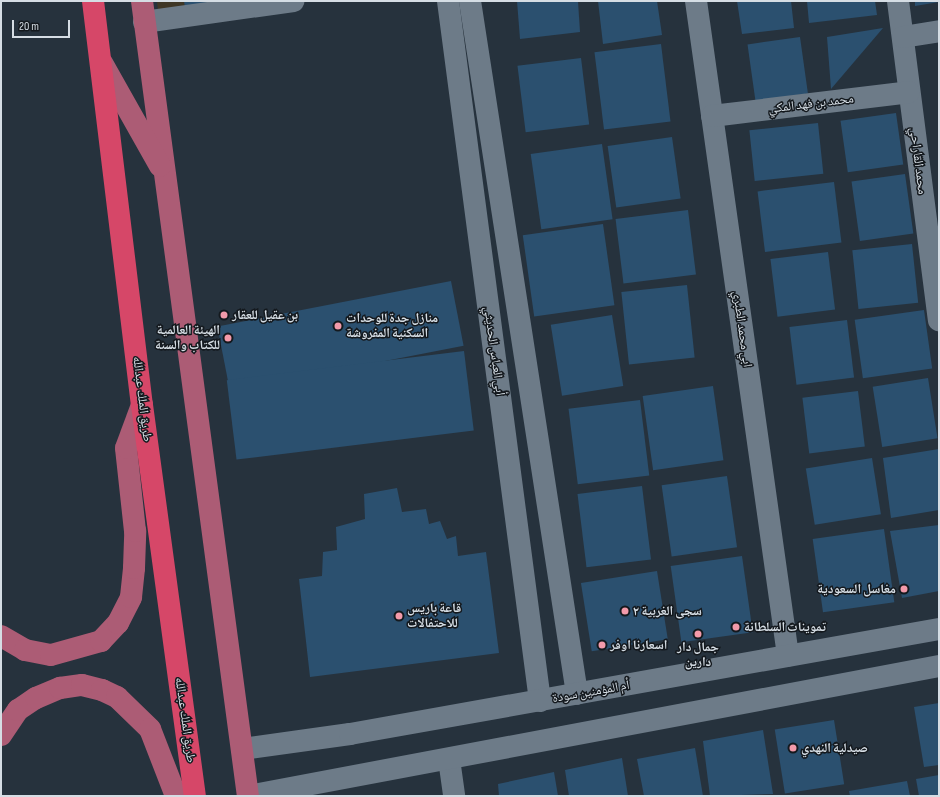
<!DOCTYPE html>
<meta charset="utf-8">
<style>
body{margin:0}
#map{position:relative;width:940px;height:797px;overflow:hidden;background:#26323d;font-family:"Sofia Sans Condensed","Noto Naskh Arabic",sans-serif}
div>[style]{position:absolute}
.commercial>*{inset:0;background:#3f3726}
.building>*{inset:0;background:#2b506f;transform-origin:0 0}
.minor>*{height:22px;margin:-11px;padding:0 11px;transform-origin:11px;border-radius:11px;background:#6d7b88}
.major>*{height:22px;margin:-11px;padding:0 11px;transform-origin:11px;border-radius:11px;background:#ac5c75}
.highway>*{height:22px;margin:-11px;padding:0 11px;transform-origin:11px;border-radius:11px;background:#d64768}
.dots>*{width:11px;height:11px;translate:-50% -50%;box-sizing:border-box;border:2px solid #14191e;border-radius:50%}
span{translate:-50% -50%;white-space:nowrap;text-align:center;line-height:1.15;-webkit-text-stroke:3px #14191e;paint-order:stroke}
.street-label{font-size:13px;color:#d5dde4}
.poi-label{font-size:13px;color:#d5dde4;font-weight:700}
.left{translate:0 -50%;text-align:left}
.right{translate:-100% -50%;text-align:right}
.frame{position:absolute;inset:0;border:2px solid #d5dde4;pointer-events:none}
.scale{position:absolute;left:12px;top:20px;width:58px;height:18px;box-sizing:border-box;border:2px solid #d5dde4;border-top:0;padding-left:5px;font-size:12px;line-height:14px;white-space:nowrap;color:#d5dde4;-webkit-text-stroke:3px #14191e;paint-order:stroke}
</style>
<div id="map">
<div class="commercial">
<i style="clip-path:polygon(157px 1px,238px 1px,158px 11px)"></i>
</div>
<div class="building">
<i style="clip-path:polygon(184px 1px,236px 1px,185px 8px)"></i>
<i style="clip-path:polygon(517px 1px,578px 1px,580px 32px,520px 39px)"></i>
<i style="clip-path:polygon(598px 1px,657px 1px,662px 35px,603px 44px)"></i>
<i style="clip-path:polygon(737px 1px,791px 1px,794px 28px,742px 34px)"></i>
<i style="clip-path:polygon(807px 1px,875px 1px,877px 15px,809px 23px)"></i>
<i style="clip-path:polygon(915px 1px,939px 1px,939px 2px,915px 6px)"></i>
<i style="clip-path:polygon(883px 28px,831px 89px,827px 37px)"></i>
<i style="left:800px;top:37px;width:57px;height:53px;rotate:82deg"></i>
<i style="left:661px;top:44px;width:78px;height:67px;rotate:83deg"></i>
<i style="left:581px;top:58px;width:67px;height:64px;rotate:83deg"></i>
<i style="left:896px;top:113px;width:52px;height:56px;rotate:82deg"></i>
<i style="left:818px;top:123px;width:51px;height:69px;rotate:84deg"></i>
<i style="left:672px;top:137px;width:62px;height:65px;rotate:82deg"></i>
<i style="left:602px;top:144px;width:76px;height:72px;rotate:82deg"></i>
<i style="left:905px;top:174px;width:60px;height:54px;rotate:82deg"></i>
<i style="left:834px;top:182px;width:61px;height:77px;rotate:83deg"></i>
<i style="left:688px;top:210px;width:65px;height:73px;rotate:83deg"></i>
<i style="left:603px;top:224px;width:82px;height:81px;rotate:82deg"></i>
<i style="left:912px;top:244px;width:59px;height:60px;rotate:84deg"></i>
<i style="left:828px;top:252px;width:58px;height:58px;rotate:83deg"></i>
<i style="left:451px;top:281px;width:66px;height:238px;rotate:79deg"></i>
<i style="left:687px;top:285px;width:73px;height:66px;rotate:84deg"></i>
<i style="left:924px;top:310px;width:59px;height:70px;rotate:82deg"></i>
<i style="left:612px;top:315px;width:72px;height:62px;rotate:81deg"></i>
<i style="left:847px;top:320px;width:58px;height:58px;rotate:83deg"></i>
<i style="left:464px;top:351px;width:80px;height:239px;rotate:83deg"></i>
<i style="left:928px;top:378px;width:61px;height:56px;rotate:81deg"></i>
<i style="left:713px;top:386px;width:75px;height:71px;rotate:82deg"></i>
<i style="left:858px;top:391px;width:56px;height:56px;rotate:83deg"></i>
<i style="left:640px;top:400px;width:76px;height:72px;rotate:83deg"></i>
<i style="clip-path:polygon(939px 449px,939px 510px,891px 518px,883px 458px)"></i>
<i style="left:872px;top:458px;width:57px;height:67px;rotate:81deg"></i>
<i style="left:727px;top:476px;width:72px;height:66px;rotate:82deg"></i>
<i style="left:642px;top:486px;width:74px;height:65px;rotate:83deg"></i>
<i style="clip-path:polygon(397px 488px,402px 512px,426px 509px,429px 524px,440px 521px,447px 539px,456px 536px,458px 556px,486px 552px,499px 653px,310px 677px,299px 579px,322px 576px,323px 552px,337px 550px,336px 527px,365px 519px,364px 494px)"></i>
<i style="clip-path:polygon(939px 525px,939px 591px,902px 598px,890px 531px)"></i>
<i style="left:884px;top:529px;width:74px;height:72px;rotate:82deg"></i>
<i style="left:742px;top:556px;width:77px;height:72px;rotate:82deg"></i>
<i style="left:657px;top:571px;width:69px;height:77px;rotate:81deg"></i>
<i style="clip-path:polygon(939px 703px,939px 765px,924px 767px,914px 707px)"></i>
<i style="left:834px;top:720px;width:65px;height:60px;rotate:81deg"></i>
<i style="clip-path:polygon(763px 730px,773px 794px,710px 796px,703px 741px)"></i>
<i style="clip-path:polygon(695px 748px,703px 796px,644px 796px,637px 759px)"></i>
<i style="clip-path:polygon(622px 758px,628px 796px,569px 796px,565px 770px)"></i>
<i style="clip-path:polygon(554px 772px,558px 796px,499px 796px,498px 784px)"></i>
<i style="clip-path:polygon(939px 775px,939px 796px,919px 796px,916px 779px)"></i>
<i style="clip-path:polygon(907px 781px,910px 796px,850px 796px,849px 791px)"></i>
</div>
<div class="minor">
<i style="left:448px;top:1px;width:706px;rotate:82.51deg"></i>
<i style="left:470px;top:1px;width:701px;rotate:81.22deg"></i>
<i style="left:696px;top:1px;width:661px;rotate:82deg"></i>
<i style="left:898px;top:1px;width:322px;rotate:82.7deg"></i>
<i style="left:144px;top:22px;width:151px;rotate:-8deg"></i>
<i style="left:903px;top:37px;width:36px;rotate:-9deg"></i>
<i style="left:712px;top:116px;width:198px;rotate:-6.9deg"></i>
<i style="left:242px;top:749px;width:109px;rotate:-7.9deg"></i>
<i style="left:350px;top:734px;width:598px;rotate:-10.11deg"></i>
<i style="left:449px;top:759px;width:37px;rotate:82deg"></i>
<i style="left:248px;top:796px;width:703px;rotate:-10.65deg"></i>
</div>
<div class="major">
<i style="left:142px;top:1px;width:802px;rotate:82.41deg"></i>
<i style="left:102px;top:63px;width:118px;rotate:60.6deg"></i>
<i style="left:1px;top:636px;width:28px;rotate:30deg"></i>
<i style="left:25px;top:650px;width:26px;rotate:11deg"></i>
<i style="left:51px;top:655px;width:52px;rotate:-15.6deg"></i>
<i style="left:101px;top:641px;width:25px;rotate:-47deg"></i>
<i style="left:118px;top:623px;width:29px;rotate:-63deg"></i>
<i style="left:131px;top:597px;width:29px;rotate:-84deg"></i>
<i style="left:134px;top:568px;width:37px;rotate:-88deg"></i>
<i style="left:135px;top:531px;width:83px;rotate:-96.2deg"></i>
<i style="left:126px;top:448px;width:46px;rotate:-69.6deg"></i>
<i style="left:1px;top:735px;width:30px;rotate:-56deg"></i>
<i style="left:18px;top:710px;width:22px;rotate:-34deg"></i>
<i style="left:36px;top:698px;width:26px;rotate:-23deg"></i>
<i style="left:60px;top:688px;width:22px;rotate:-8deg"></i>
<i style="left:82px;top:685px;width:21px;rotate:14deg"></i>
<i style="left:102px;top:690px;width:17px;rotate:25deg"></i>
<i style="left:117px;top:697px;width:46px;rotate:44.1deg"></i>
<i style="left:150px;top:729px;width:72px;rotate:68.8deg"></i>
</div>
<div class="highway">
<i style="left:93px;top:1px;width:407px;rotate:83.1deg"></i>
<i style="left:142px;top:405px;width:395px;rotate:82.3deg"></i>
</div>
<div class="dots">
<i style="left:224px;top:315px;background:#f39aaa"></i>
<i style="left:338px;top:326px;background:#f39aaa"></i>
<i style="left:228px;top:338px;background:#f39aaa"></i>
<i style="left:904px;top:589px;background:#f39aaa"></i>
<i style="left:625px;top:611px;background:#f39aaa"></i>
<i style="left:399px;top:616px;background:#f39aaa"></i>
<i style="left:736px;top:627px;background:#f39aaa"></i>
<i style="left:698px;top:634px;background:#f39aaa"></i>
<i style="left:602px;top:645px;background:#f39aaa"></i>
<i style="left:793px;top:748px;background:#f39aaa"></i>
</div>
<div class="street-label">
<span style="left:811px;top:104px;rotate:-7deg">محمد بن فهد المكي</span>
<span style="left:918px;top:161px;rotate:83deg">محمد القاراحي</span>
<span style="left:742px;top:329px;rotate:82deg">ابي محمد الطبري</span>
<span style="left:494px;top:351px;rotate:82deg">أبي العباس الحديثي</span>
<span style="left:142px;top:399px;rotate:83deg">طريق الملك عبدالله</span>
<span style="left:591px;top:692px;rotate:-10deg">أم المؤمنين سودة</span>
<span style="left:185px;top:720px;rotate:82deg">طريق الملك عبدالله</span>
</div>
<div class="poi-label">
<span class="left" style="left:232px;top:315px">بن عقيل للعقار</span>
<span class="left" style="left:346px;top:326px">منازل جدة للوحدات<br>السكنية المفروشة</span>
<span class="right" style="left:220px;top:338px">الهيئة العالمية<br>للكتاب والسنة</span>
<span class="right" style="left:896px;top:589px">مغاسل السعودية</span>
<span class="left" style="left:407px;top:616px">قاعة باريس<br>للاحتفالات</span>
<span class="left" style="left:633px;top:611px">سجى الغربية ٢</span>
<span class="left" style="left:744px;top:627px">تموينات السلطانة</span>
<span class="left" style="left:610px;top:645px">اسعارنا اوفر</span>
<span style="left:698px;top:655px">جمال دار<br>دارين</span>
<span class="left" style="left:801px;top:748px">صيدلية النهدي</span>
</div>
<div class="frame"></div>
<div class="scale">20 m</div>
</div>
